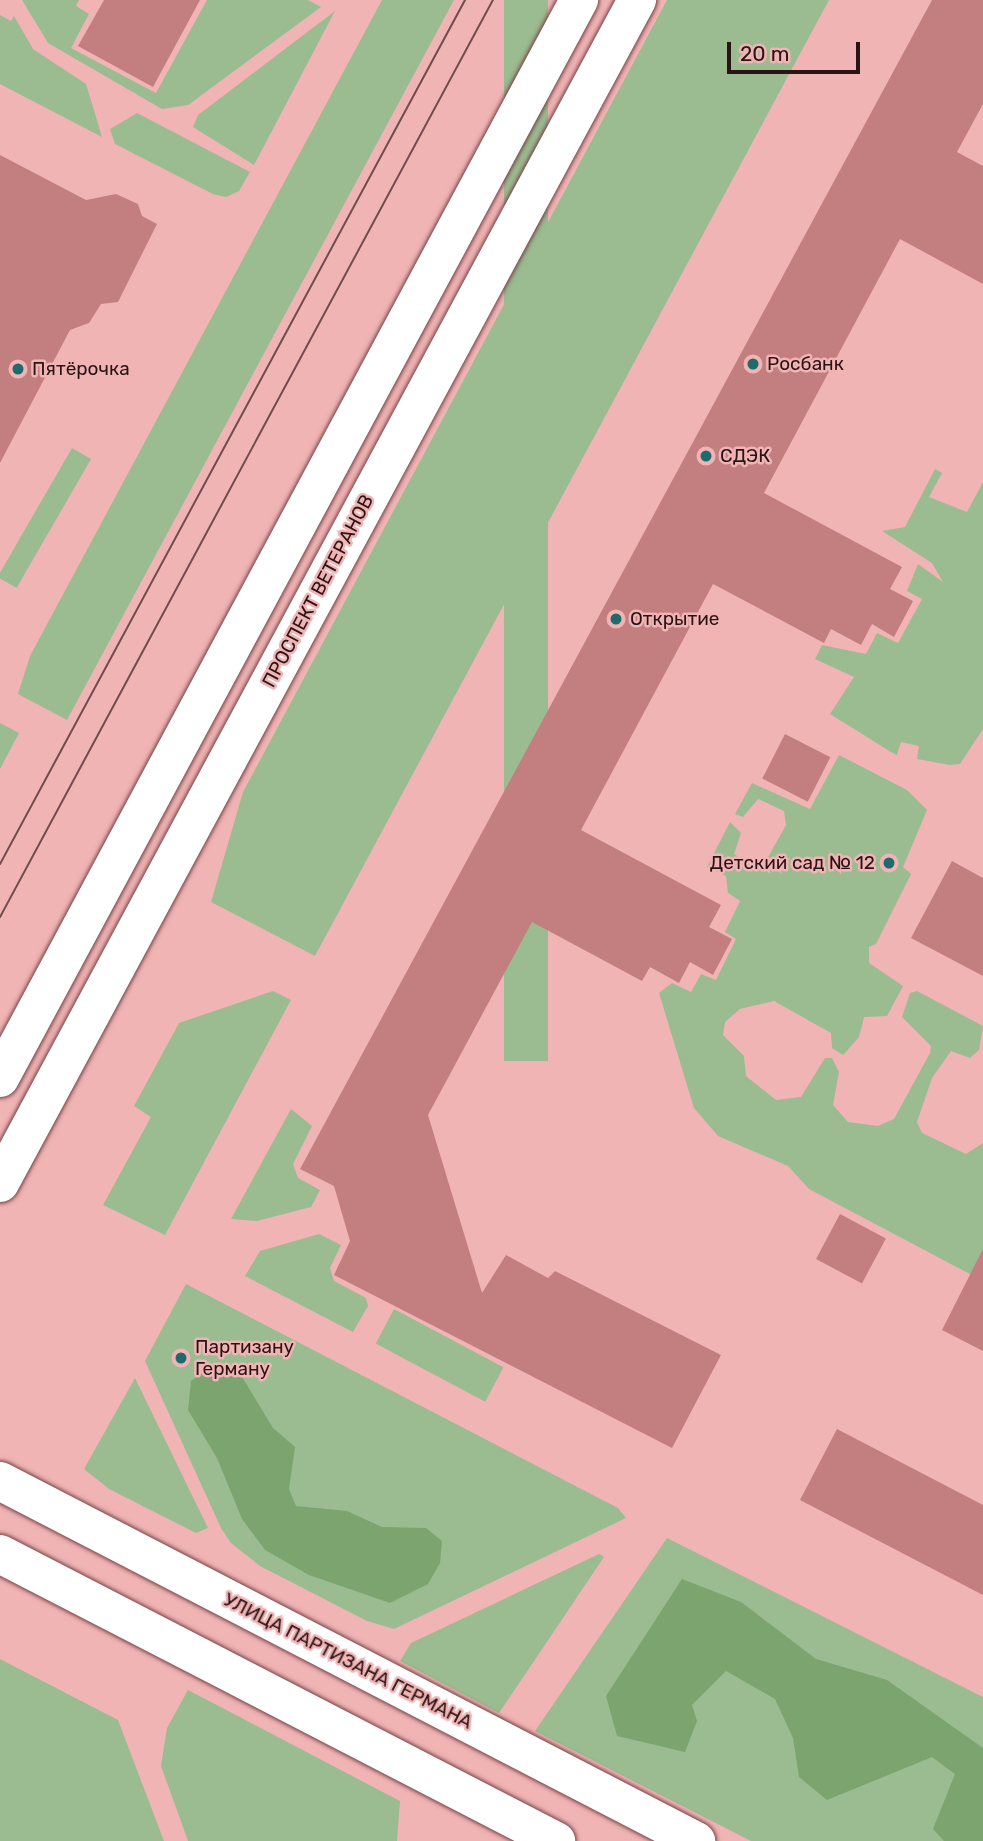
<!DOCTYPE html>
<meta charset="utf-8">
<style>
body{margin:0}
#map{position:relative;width:983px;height:1841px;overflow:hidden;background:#f1b4b5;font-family:Rubik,sans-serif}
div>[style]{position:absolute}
.green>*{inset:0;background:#9bbb91;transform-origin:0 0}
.forest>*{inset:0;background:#7ca46f}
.building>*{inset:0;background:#c37e80;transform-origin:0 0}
.roads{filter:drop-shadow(0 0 2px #754244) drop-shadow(0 0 2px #754244)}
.secondary>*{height:38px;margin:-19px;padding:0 19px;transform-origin:19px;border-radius:19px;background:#fff}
.tram>*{height:2px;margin:-1px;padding:0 1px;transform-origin:1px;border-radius:1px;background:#6f4c4d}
.dots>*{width:19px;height:19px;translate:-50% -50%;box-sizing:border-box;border:4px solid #f1b4b5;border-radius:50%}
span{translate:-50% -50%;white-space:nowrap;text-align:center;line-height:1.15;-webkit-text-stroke:5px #f1b4b5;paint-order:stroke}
.poi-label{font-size:19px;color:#291314}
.left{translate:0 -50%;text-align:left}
.right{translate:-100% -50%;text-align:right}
.street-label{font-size:19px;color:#291314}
.scale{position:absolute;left:727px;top:42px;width:133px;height:32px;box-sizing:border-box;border:4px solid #291314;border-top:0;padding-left:9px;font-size:21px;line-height:24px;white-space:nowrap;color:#291314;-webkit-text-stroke:5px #f1b4b5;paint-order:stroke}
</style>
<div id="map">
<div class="green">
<i style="clip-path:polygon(22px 0,79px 0,76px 6px,89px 14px,71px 48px,156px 93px,207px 0,308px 0,321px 7px,188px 105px,162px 109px,48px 43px)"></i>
<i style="clip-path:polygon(382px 0,454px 0,67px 720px,18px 694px,30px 656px)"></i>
<i style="left:504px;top:0;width:44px;height:1061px"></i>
<i style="clip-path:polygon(667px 0,829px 0,315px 956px,211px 902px,243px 792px)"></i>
<i style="clip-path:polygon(335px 11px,254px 165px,193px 127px,198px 115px)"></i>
<i style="clip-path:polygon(0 15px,11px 21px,14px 16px,33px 49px,86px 84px,102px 137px,0 84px)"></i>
<i style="clip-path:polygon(137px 113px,250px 172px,239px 191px,226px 197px,213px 194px,115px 144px,110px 129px)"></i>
<i style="left:72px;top:448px;width:22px;height:149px;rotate:30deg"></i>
<i style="clip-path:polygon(935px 469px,942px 473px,929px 497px,967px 512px,983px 482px,983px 729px,960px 764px,950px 765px,917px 759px,919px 746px,901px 742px,897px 755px,891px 752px,830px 714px,854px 677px,815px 659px,822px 645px,866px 654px,877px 633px,898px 643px,922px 599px,907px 591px,918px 564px,943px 582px,932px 563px,882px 531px,905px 527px)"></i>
<i style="clip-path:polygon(0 723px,19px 733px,0 769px)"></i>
<i style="clip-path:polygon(839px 755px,907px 790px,927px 810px,903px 867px,911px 874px,876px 944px,869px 947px,869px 963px,903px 986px,887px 1016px,864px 1017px,859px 1037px,843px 1055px,832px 1048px,831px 1033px,774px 1001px,740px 1009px,725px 1022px,723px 1035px,744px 1056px,746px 1076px,776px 1100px,801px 1097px,825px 1058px,832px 1058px,839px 1072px,833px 1105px,848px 1122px,878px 1126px,894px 1119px,930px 1053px,931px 1046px,902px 1017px,910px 993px,917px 991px,983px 1026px,979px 1050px,970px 1058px,951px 1051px,932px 1078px,917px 1122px,922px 1133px,966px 1154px,983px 1143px,983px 1281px,809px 1189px,788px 1166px,718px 1136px,694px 1108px,659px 993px,672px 983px,691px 992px,701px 974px,716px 980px,736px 939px,725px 932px,740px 901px,728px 893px,726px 876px,707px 867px,730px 822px,741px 833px,734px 854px,753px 866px,766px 861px,786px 825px,784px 811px,758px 799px,743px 817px,735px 814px,752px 783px,810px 809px)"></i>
<i style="clip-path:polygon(273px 991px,291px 1000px,165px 1235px,103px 1205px,151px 1117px,134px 1106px,179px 1023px)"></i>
<i style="clip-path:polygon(291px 1109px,312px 1126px,293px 1164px,298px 1178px,320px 1190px,311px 1207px,257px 1221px,231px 1219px)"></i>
<i style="clip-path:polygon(319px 1234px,341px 1245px,330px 1268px,334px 1281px,366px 1298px,368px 1306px,353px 1332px,245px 1276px,260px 1251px)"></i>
<i style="clip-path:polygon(186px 1284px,618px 1508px,626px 1518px,394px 1629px,367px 1621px,260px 1566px,231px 1543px,221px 1528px,145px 1361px)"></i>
<i style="left:394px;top:1309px;width:124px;height:39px;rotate:28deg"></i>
<i style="clip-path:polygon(135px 1378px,208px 1528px,196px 1533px,109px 1489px,84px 1469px)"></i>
<i style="clip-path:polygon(667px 1538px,983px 1697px,983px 1841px,751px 1841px,535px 1731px)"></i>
<i style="clip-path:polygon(599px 1554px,604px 1557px,499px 1713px,400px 1661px,411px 1643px)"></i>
<i style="clip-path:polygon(0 1659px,118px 1720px,164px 1841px,0 1841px)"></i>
<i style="clip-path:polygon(188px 1690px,400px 1801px,397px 1841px,188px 1841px,161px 1766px,167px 1728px)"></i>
</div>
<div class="forest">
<i style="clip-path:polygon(214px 1365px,239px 1372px,273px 1428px,295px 1447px,289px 1489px,296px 1506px,347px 1511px,382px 1527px,426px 1528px,442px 1541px,440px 1563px,428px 1584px,390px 1603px,309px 1575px,265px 1550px,242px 1519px,217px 1458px,188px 1410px,191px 1381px)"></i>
<i style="clip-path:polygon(682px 1579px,741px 1602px,816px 1659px,887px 1680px,983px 1748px,983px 1841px,944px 1841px,933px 1829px,955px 1774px,932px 1757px,827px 1800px,799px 1777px,793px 1738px,775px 1699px,726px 1671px,692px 1705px,697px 1721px,685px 1752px,617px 1736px,606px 1696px)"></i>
</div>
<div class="building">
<i style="clip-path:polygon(104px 0,200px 0,153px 87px,78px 46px)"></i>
<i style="clip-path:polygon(932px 0,983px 0,983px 104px,957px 152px,983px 166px,983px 284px,900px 239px,764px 493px,902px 567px,890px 589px,913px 601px,894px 637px,872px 624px,861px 645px,831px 629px,824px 643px,713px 584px,581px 830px,721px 905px,709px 927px,732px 939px,713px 975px,690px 962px,679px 983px,650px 967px,642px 981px,532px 922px,428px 1115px,482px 1293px,506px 1255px,548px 1278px,555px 1271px,721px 1355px,672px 1448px,334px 1275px,350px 1241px,334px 1186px,300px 1169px)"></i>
<i style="clip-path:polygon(0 155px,86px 200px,116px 194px,138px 204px,142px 216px,157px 224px,118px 302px,101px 304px,89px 323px,70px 330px,0 463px)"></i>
<i style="left:785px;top:734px;width:51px;height:50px;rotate:27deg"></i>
<i style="clip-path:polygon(952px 861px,983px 878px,983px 976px,911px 938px)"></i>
<i style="left:840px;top:1214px;width:52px;height:51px;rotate:28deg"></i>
<i style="clip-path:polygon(983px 1249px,983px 1351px,942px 1330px)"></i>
<i style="clip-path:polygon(837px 1429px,983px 1505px,983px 1595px,800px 1500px)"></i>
</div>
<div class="roads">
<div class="secondary">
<i style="left:0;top:1078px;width:1224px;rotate:-61.76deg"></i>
<i style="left:0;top:1183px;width:1344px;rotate:-61.7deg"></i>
<i style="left:0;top:1481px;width:784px;rotate:27.35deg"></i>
<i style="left:0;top:1554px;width:626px;rotate:27.3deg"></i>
</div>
</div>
<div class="tram">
<i style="left:0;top:864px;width:981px;rotate:-61.71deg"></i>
<i style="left:0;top:917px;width:1041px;rotate:-61.74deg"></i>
</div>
<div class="dots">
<i style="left:753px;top:364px;background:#1e6b6d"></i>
<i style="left:18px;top:369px;background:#1e6b6d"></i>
<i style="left:706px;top:456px;background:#1e6b6d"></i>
<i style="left:616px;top:619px;background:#1e6b6d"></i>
<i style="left:889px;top:863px;background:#1e6b6d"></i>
<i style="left:181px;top:1358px;background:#1e6b6d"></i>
</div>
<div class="poi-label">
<span class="left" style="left:767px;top:364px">Росбанк</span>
<span class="left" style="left:32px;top:369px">Пятёрочка</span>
<span class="left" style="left:720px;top:456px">СДЭК</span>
<span class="left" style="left:630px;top:619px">Открытие</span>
<span class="right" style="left:875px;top:863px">Детский сад № 12</span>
<span class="left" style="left:195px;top:1358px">Партизану<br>Герману</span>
</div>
<div class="street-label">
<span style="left:318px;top:591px;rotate:-62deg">ПРОСПЕКТ ВЕТЕРАНОВ</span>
<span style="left:348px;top:1661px;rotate:27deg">УЛИЦА ПАРТИЗАНА ГЕРМАНА</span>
</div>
<div class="scale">20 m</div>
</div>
